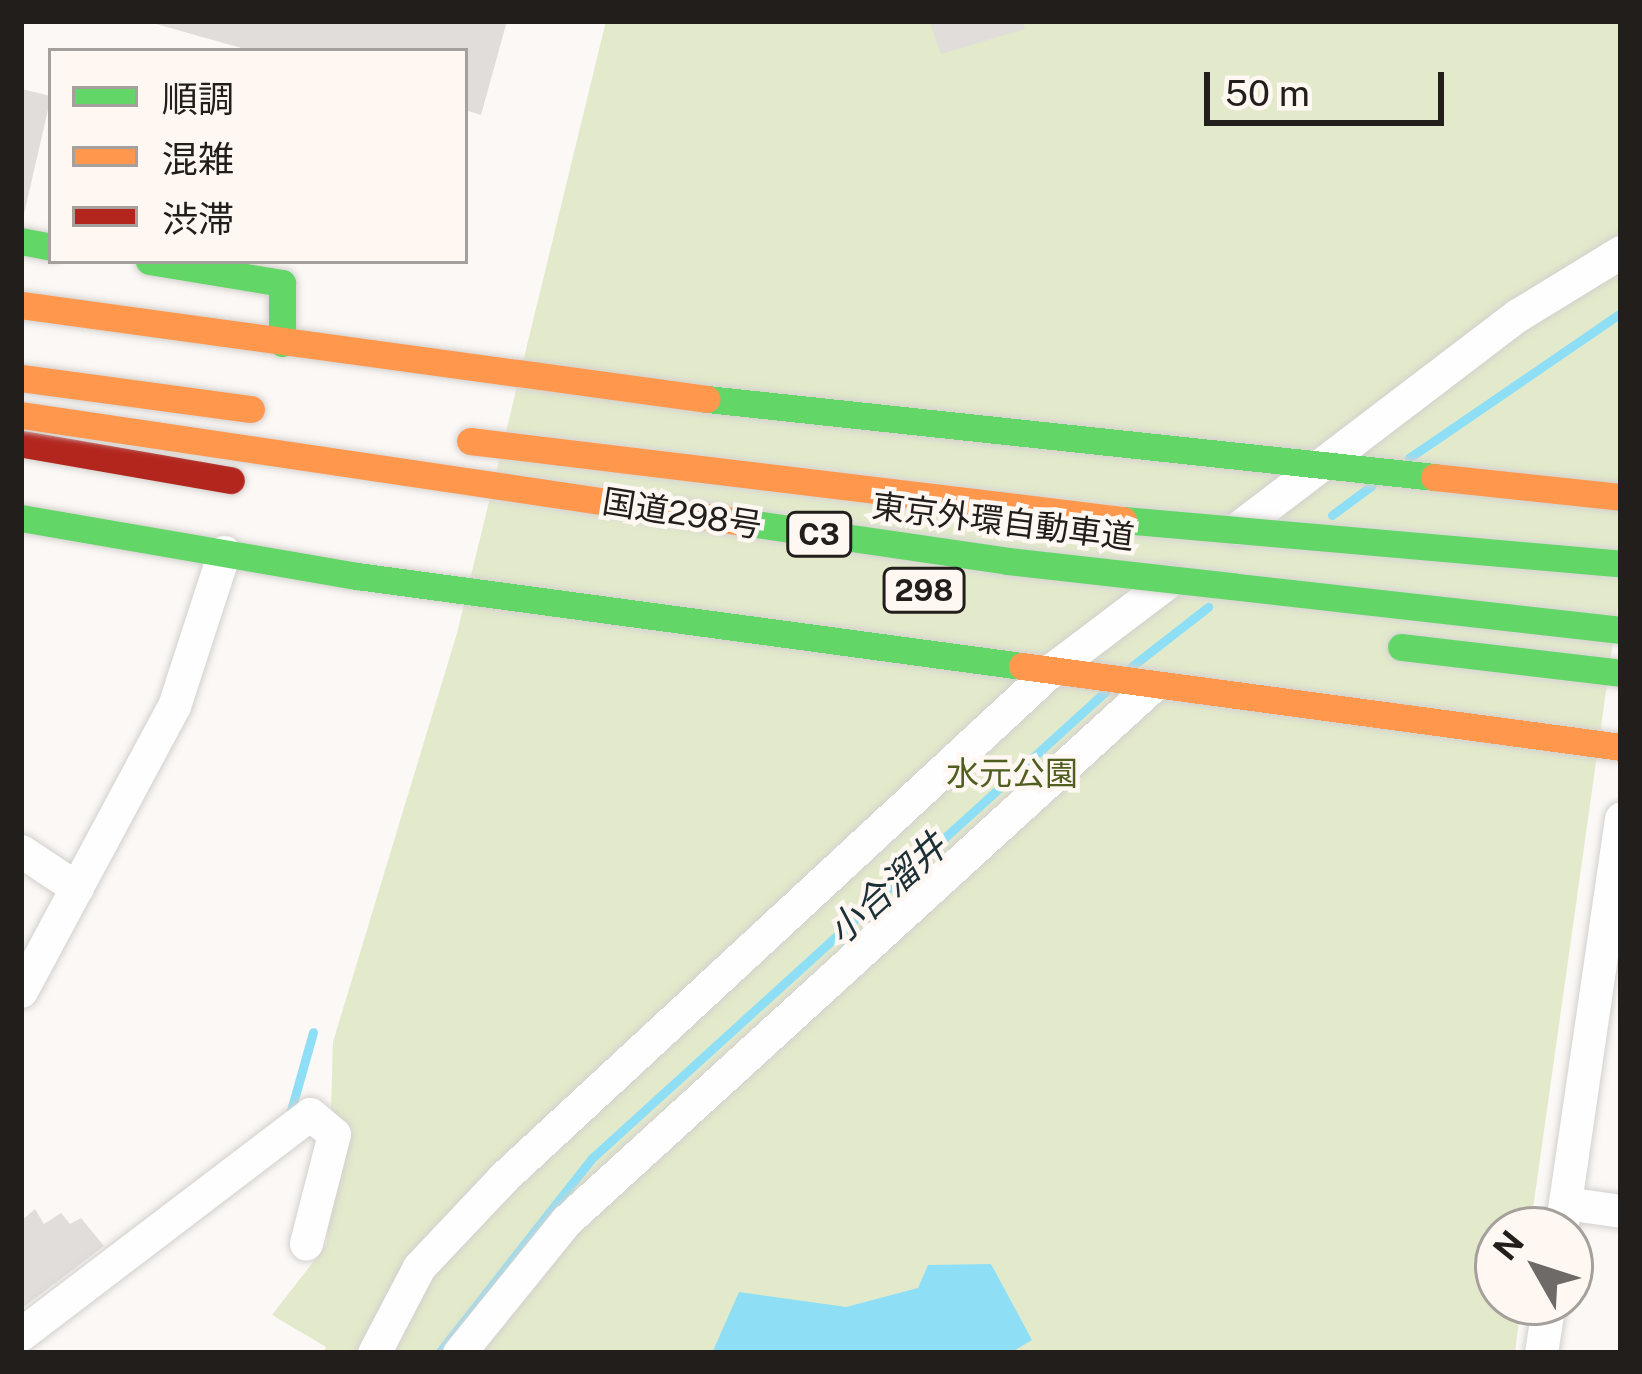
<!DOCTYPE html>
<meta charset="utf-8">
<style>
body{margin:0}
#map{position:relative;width:1642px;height:1374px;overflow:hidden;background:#fbf8f5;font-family:"Public Sans","Noto Sans JP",sans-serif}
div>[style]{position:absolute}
.green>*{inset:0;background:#e3eacb}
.water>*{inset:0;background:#8edff6}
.stream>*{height:9px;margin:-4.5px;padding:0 4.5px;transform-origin:4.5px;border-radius:4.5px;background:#8edff6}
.building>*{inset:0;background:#e1dddb;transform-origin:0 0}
.roads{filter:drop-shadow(0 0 3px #d3d0cd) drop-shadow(0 0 3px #d3d0cd)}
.street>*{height:33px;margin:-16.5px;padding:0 16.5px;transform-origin:16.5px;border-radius:16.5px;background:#fefefe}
.fast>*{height:27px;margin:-13.5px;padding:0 13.5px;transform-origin:13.5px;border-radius:13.5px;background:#63d668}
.slow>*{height:27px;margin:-13.5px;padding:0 13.5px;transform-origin:13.5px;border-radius:13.5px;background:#ff974d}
.jam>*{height:27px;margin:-13.5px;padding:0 13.5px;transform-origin:13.5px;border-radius:13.5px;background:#b3261e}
.bridges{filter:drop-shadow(0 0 3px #d6d4d2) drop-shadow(0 0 3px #d6d4d2)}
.fast-bridge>*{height:27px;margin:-13.5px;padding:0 13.5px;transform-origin:13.5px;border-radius:13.5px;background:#63d668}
.slow-bridge>*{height:27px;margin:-13.5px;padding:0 13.5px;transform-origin:13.5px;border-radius:13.5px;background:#ff974d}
span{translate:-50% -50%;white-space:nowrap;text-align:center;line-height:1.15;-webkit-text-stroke:9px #fef7f2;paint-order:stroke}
.shield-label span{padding:3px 9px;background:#fef7f2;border:3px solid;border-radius:9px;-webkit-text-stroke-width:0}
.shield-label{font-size:30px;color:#221e1b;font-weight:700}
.street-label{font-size:33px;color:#221e1b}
.park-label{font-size:33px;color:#505e20}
.water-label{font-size:36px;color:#1c3037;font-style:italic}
.frame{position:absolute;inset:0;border:24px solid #221e1b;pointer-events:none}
.legend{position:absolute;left:48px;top:48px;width:420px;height:216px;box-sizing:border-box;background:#fef7f2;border:3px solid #a6a09c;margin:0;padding:15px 21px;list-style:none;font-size:36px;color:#221e1b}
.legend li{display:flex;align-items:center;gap:24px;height:60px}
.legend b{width:60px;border:3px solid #a6a09c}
.north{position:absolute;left:1474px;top:1206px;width:120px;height:120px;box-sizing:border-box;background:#fef7f2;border:3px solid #a6a09c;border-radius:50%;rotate:309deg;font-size:33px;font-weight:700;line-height:48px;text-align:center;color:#221e1b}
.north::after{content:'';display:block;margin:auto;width:42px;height:54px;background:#6e6a67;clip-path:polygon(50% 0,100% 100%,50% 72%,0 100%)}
.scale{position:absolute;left:1204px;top:72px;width:240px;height:54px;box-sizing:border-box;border:6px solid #221e1b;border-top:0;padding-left:15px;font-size:36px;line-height:42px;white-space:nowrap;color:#221e1b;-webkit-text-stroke:9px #fef7f2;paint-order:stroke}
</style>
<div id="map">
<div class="green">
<i style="clip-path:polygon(606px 21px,1621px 21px,1621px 233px,1613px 239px,1621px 249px,1621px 585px,1530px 1230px,1498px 1230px,1498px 1302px,1521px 1302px,1515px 1353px,323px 1353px,326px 1347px,272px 1315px,327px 1244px,333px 1042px,457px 633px)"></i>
</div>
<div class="water">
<i style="clip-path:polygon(991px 1264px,1032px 1340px,1010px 1353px,712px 1353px,739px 1292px,846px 1307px,918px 1288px,928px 1265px)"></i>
</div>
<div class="stream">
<i style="left:1409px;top:458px;width:257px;rotate:-34.4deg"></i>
<i style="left:1332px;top:515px;width:49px;rotate:-36.6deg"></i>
<i style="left:1131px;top:667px;width:98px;rotate:-37.9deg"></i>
<i style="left:290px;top:1114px;width:85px;rotate:-74.3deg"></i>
<i style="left:439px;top:1353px;width:246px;rotate:-51.9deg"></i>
<i style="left:591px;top:1159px;width:696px;rotate:-42.26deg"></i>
</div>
<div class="building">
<i style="clip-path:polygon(507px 21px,481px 115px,465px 110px,465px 51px,252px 51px,149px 22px)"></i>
<i style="clip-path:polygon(929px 21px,1022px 21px,1025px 29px,941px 54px)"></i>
<i style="left:21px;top:89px;width:31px;height:129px;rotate:13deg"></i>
<i style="clip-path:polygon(35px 1209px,44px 1224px,61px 1213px,70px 1224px,81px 1218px,104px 1246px,21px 1309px,21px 1221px)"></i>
</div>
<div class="roads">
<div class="street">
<i style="left:1238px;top:528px;width:352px;rotate:-37.3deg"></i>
<i style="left:1518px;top:315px;width:121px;rotate:-31.5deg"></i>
<i style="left:21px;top:851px;width:67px;rotate:33.5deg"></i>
<i style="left:21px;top:991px;width:323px;rotate:-61.8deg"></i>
<i style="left:174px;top:706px;width:162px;rotate:-72deg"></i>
<i style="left:1565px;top:1203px;width:57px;rotate:8.1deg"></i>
<i style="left:1561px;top:1230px;width:416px;rotate:-81.7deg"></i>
<i style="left:21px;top:1334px;width:363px;rotate:-37.3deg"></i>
<i style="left:310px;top:1114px;width:31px;rotate:40deg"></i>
<i style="left:334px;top:1134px;width:113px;rotate:104.4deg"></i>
<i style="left:374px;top:1353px;width:97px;rotate:-62.4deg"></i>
<i style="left:419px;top:1267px;width:124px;rotate:-46.6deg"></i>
<i style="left:504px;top:1177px;width:744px;rotate:-42.82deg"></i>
<i style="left:1050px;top:671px;width:149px;rotate:-37.1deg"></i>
<i style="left:459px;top:1353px;width:170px;rotate:-51deg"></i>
<i style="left:566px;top:1221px;width:792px;rotate:-42.39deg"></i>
<i style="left:1541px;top:1353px;width:52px;rotate:-81.1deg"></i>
</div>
<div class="fast">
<i style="left:21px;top:241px;width:31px;rotate:11deg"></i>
<i style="left:149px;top:261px;width:135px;rotate:9.4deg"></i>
<i style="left:282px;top:283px;width:60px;rotate:90deg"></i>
<i style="left:707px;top:399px;width:731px;rotate:6.12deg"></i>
<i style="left:21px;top:518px;width:341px;rotate:9.8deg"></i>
<i style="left:357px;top:576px;width:671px;rotate:7.71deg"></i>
</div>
<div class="slow">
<i style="left:21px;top:305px;width:692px;rotate:7.8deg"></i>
<i style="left:21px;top:378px;width:232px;rotate:7.7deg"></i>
<i style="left:1434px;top:477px;width:188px;rotate:6.1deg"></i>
<i style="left:1022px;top:666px;width:604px;rotate:7.7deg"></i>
</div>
<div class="jam">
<i style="left:24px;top:444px;width:210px;rotate:9.9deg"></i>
</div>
</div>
<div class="bridges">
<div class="fast-bridge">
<i style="left:1123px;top:520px;width:500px;rotate:5deg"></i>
<i style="left:742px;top:522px;width:269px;rotate:8.3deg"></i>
<i style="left:1008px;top:561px;width:617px;rotate:6.42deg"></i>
<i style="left:1401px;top:647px;width:222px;rotate:6.7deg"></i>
</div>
<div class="slow-bridge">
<i style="left:21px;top:415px;width:729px;rotate:8.44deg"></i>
<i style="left:470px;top:441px;width:658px;rotate:6.9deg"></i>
</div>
</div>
<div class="shield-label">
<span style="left:819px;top:534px">C3</span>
<span style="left:924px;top:590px">298</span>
</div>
<div class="street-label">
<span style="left:682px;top:514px;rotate:9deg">国道298号</span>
<span style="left:1003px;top:522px;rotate:7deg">東京外環自動車道</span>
</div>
<div class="park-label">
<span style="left:1012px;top:774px">水元公園</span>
</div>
<div class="water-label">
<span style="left:887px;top:889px;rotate:-42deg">小合溜井</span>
</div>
<div class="frame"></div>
<ul class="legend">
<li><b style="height:15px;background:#63d668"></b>順調</li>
<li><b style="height:15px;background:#ff974d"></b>混雑</li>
<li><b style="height:15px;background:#b3261e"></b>渋滞</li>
</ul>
<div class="north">N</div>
<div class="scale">50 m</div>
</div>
